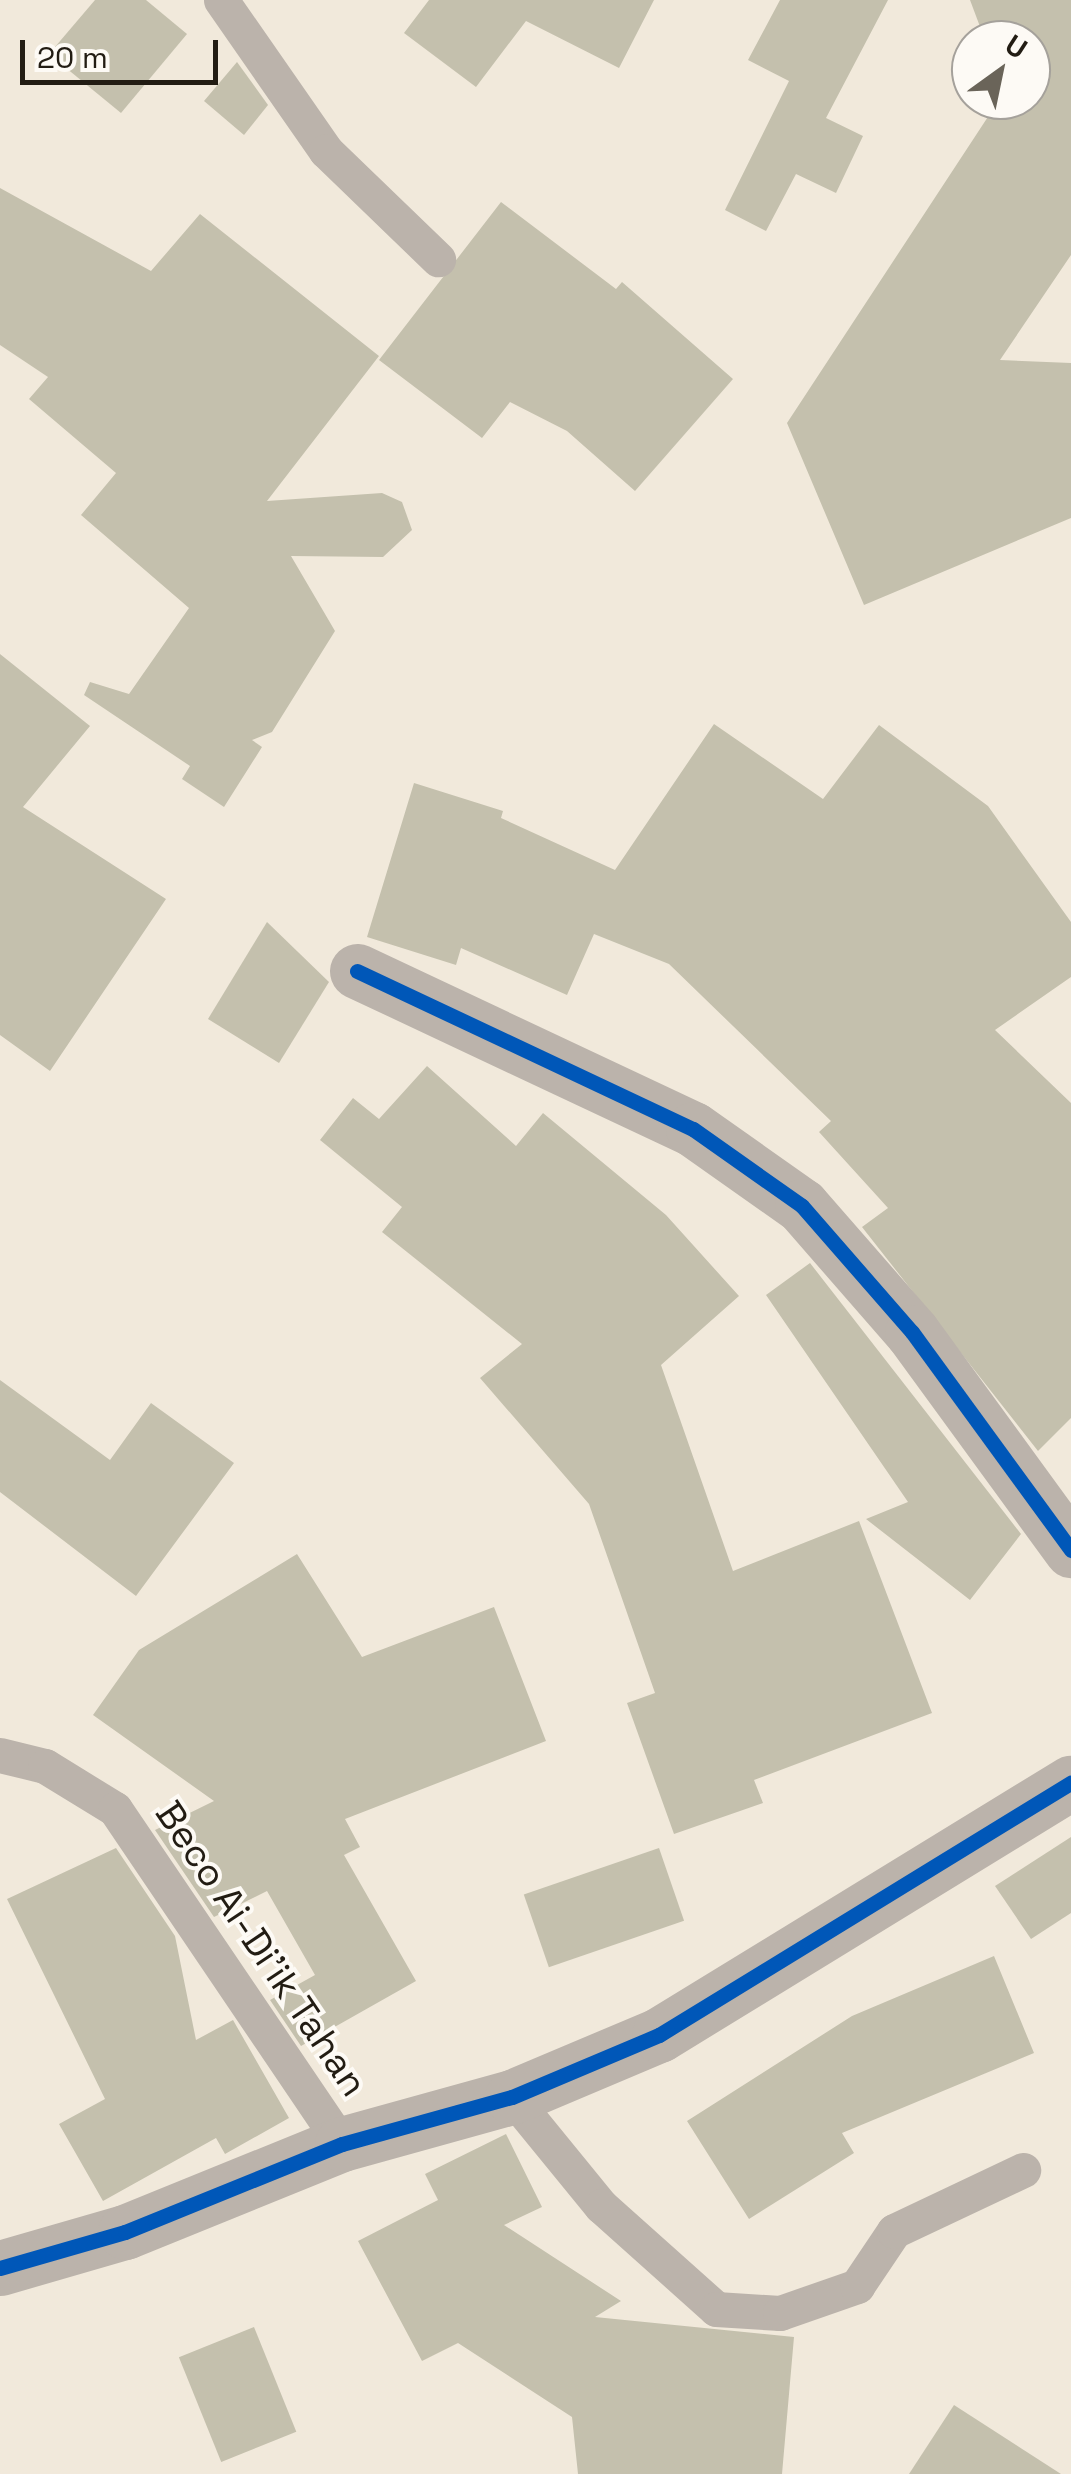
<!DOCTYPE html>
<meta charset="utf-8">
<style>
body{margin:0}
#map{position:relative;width:1071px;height:2474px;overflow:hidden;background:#f1e9db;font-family:"Space Grotesk",sans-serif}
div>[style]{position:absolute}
.building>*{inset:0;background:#c4c0ad;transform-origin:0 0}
.lane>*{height:35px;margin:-17.5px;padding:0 17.5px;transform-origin:17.5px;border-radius:17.5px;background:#bbb3ab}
.street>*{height:55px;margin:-27.5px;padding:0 27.5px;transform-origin:27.5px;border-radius:27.5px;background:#bbb3ab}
.cycleway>*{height:15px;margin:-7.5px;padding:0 7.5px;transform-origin:7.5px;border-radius:7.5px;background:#0057b8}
span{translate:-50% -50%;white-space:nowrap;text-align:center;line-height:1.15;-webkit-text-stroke:8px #fdfaf5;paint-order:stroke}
.street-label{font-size:38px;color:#221c13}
.north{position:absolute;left:951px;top:20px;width:100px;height:100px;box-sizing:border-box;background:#fdfaf5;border:2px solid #a5a19b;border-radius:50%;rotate:33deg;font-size:28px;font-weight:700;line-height:40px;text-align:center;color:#221c13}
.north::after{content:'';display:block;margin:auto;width:35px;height:45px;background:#6a6459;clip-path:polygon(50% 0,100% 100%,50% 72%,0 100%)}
.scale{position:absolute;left:20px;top:40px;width:198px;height:45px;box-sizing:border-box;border:5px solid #221c13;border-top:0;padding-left:12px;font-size:30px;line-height:35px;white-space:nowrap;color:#221c13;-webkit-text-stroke:8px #fdfaf5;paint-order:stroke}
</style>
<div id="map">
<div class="building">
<i style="clip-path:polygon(95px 0,146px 0,187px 34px,121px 113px,49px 54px)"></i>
<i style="clip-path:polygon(429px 0,654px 0,619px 68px,526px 21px,476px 87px,404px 33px)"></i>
<i style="clip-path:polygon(780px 0,888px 0,826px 118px,863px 136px,836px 193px,796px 174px,766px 231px,725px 210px,789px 81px,748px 60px)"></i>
<i style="clip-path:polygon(970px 0,1071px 0,1071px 255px,1000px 360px,1071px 363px,1071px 518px,864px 605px,787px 423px,999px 100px,1031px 100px,1031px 40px,985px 40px)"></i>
<i style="clip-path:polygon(237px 62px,268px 105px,244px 135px,204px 101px)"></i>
<i style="clip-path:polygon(0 188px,151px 271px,200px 214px,379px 356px,267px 501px,382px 493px,402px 502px,412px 530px,383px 557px,291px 556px,335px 631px,272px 732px,252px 740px,262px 747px,224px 807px,182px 779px,190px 766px,84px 695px,90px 682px,129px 694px,189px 608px,81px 515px,116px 473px,29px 399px,48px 377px,0 345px)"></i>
<i style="clip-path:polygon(501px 202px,616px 289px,622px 282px,733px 379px,635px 491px,567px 431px,510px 402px,482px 438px,379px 360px)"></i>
<i style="clip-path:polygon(0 654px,90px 726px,23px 807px,166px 899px,50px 1071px,0 1035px)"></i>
<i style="clip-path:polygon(714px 724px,823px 799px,879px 725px,988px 806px,1071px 922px,1071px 977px,995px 1030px,1071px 1103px,1071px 1418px,1038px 1451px,862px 1227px,888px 1208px,819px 1132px,831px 1121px,669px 964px,594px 934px,567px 995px,461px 948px,456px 965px,367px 937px,414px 783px,503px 811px,501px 818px,615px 870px)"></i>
<i style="clip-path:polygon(267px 922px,329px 982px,279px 1063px,208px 1019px)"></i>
<i style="clip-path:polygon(427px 1066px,516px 1146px,543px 1113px,666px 1215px,739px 1296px,661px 1365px,733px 1571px,859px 1521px,932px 1713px,754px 1780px,763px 1803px,674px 1834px,627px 1703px,655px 1693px,589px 1504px,480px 1378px,522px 1344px,382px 1232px,402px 1207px,320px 1140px,353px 1098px,379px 1119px)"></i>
<i style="clip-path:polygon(810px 1263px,1021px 1534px,970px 1600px,866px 1519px,908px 1502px,766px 1295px)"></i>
<i style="clip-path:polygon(0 1380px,110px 1460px,151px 1403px,234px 1463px,136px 1596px,0 1492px)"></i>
<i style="clip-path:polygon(297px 1554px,362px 1657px,494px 1607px,546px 1741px,345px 1819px,360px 1847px,344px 1855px,416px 1981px,301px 2046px,270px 2000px,315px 1975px,267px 1891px,214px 1917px,155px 1830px,214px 1801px,93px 1715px,139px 1650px)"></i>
<i style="clip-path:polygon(1071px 1837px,1071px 1913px,1031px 1939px,995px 1886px)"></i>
<i style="clip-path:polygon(116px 1848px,175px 1936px,196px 2040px,233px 2020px,289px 2118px,225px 2154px,216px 2138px,103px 2201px,59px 2124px,105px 2099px,7px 1899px)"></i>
<i style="left:659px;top:1848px;width:77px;height:143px;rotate:71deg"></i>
<i style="clip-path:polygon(994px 1956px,1034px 2053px,842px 2133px,854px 2153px,749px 2219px,687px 2121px,852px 2016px)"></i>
<i style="clip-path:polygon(506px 2134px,542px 2207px,504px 2225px,621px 2301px,595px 2317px,794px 2337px,782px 2474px,578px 2474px,572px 2417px,458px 2343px,422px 2361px,358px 2241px,438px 2200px,425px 2174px)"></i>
<i style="left:254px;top:2327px;width:113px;height:81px;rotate:68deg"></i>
<i style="clip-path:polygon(954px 2405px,1061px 2474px,909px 2474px)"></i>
</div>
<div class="lane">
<i style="left:221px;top:0;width:184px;rotate:55.2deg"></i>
<i style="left:326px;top:151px;width:156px;rotate:44deg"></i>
<i style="left:0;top:1755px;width:46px;rotate:13.7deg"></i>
<i style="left:45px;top:1766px;width:82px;rotate:31.6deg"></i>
<i style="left:115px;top:1809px;width:405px;rotate:55.9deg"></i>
<i style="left:512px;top:2097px;width:141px;rotate:50.8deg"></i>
<i style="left:601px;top:2206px;width:154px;rotate:41.8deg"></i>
<i style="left:716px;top:2309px;width:64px;rotate:3.6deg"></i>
<i style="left:780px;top:2313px;width:82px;rotate:-19.3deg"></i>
<i style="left:857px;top:2286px;width:66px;rotate:-56.1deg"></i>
<i style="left:894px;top:2231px;width:143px;rotate:-25.3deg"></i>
</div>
<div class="street">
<i style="left:357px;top:971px;width:371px;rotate:25.2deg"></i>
<i style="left:693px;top:1129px;width:133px;rotate:35.2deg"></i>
<i style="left:802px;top:1206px;width:167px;rotate:48.9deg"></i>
<i style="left:912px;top:1332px;width:270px;rotate:53.9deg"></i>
<i style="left:0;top:2268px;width:130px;rotate:-16.1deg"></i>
<i style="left:125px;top:2232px;width:234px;rotate:-22.1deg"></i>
<i style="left:342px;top:2144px;width:176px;rotate:-15.5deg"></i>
<i style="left:512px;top:2097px;width:160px;rotate:-22.9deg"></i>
<i style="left:659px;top:2035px;width:483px;rotate:-31.5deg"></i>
</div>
<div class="cycleway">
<i style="left:357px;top:971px;width:371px;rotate:25.2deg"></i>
<i style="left:693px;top:1129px;width:133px;rotate:35.2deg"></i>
<i style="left:802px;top:1206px;width:167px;rotate:48.9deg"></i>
<i style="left:912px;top:1332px;width:270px;rotate:53.9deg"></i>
<i style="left:0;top:2268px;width:130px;rotate:-16.1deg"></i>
<i style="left:125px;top:2232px;width:234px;rotate:-22.1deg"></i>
<i style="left:342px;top:2144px;width:176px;rotate:-15.5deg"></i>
<i style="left:512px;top:2097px;width:160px;rotate:-22.9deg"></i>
<i style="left:659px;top:2035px;width:483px;rotate:-31.5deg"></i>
</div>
<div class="street-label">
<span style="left:261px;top:1949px;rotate:56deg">Beco Ai-Di’ik Tahan</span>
</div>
<div class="north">U</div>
<div class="scale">20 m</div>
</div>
